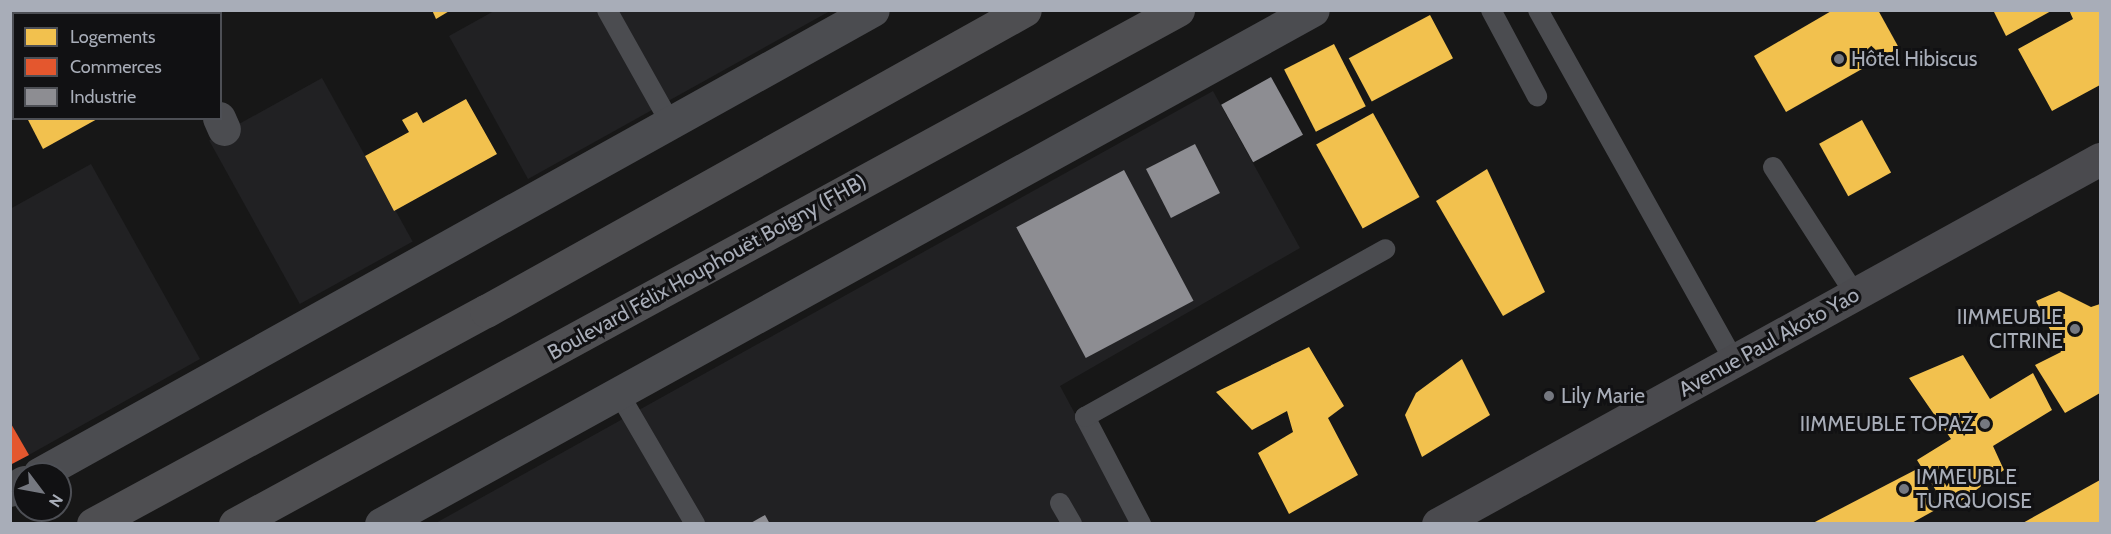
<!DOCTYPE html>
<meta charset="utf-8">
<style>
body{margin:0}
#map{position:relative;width:2111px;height:534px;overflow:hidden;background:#171717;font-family:Cabin,sans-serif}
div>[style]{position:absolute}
.built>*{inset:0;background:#212123;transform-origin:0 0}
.homes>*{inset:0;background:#f2c14e;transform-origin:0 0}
.shops>*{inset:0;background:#e4572e}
.industry>*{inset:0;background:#8d8d92;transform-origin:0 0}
.lane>*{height:20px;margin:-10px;padding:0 10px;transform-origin:10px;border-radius:10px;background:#4b4c50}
.street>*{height:33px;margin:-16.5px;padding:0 16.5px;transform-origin:16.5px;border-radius:16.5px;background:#4b4c50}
.secondary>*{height:33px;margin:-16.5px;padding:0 16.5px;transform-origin:16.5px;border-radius:16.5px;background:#4a4a4e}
.highway>*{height:33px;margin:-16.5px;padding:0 16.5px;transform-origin:16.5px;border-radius:16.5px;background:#4e4e51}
.dots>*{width:16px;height:16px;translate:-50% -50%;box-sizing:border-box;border:3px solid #111113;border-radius:50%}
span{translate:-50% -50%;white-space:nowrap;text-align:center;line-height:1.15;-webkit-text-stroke:6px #111113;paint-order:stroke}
.poi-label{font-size:21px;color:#a8adb8}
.left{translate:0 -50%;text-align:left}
.right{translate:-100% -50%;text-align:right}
.street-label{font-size:21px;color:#a8adb8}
.frame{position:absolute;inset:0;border:12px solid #a8adb8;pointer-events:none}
.legend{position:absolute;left:12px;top:12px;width:210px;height:108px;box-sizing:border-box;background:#111113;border:2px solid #4d4f55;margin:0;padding:8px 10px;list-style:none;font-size:18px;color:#a8adb8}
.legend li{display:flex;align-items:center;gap:12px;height:30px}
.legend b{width:30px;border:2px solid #4d4f55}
.north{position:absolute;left:12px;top:462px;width:60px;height:60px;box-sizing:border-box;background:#111113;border:2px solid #4d4f55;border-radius:50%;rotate:122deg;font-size:16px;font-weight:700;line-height:24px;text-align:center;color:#a8adb8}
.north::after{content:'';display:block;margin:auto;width:21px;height:27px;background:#757880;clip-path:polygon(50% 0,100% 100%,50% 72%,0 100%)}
</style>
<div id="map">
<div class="built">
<i style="clip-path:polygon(494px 11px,830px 11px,528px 179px,449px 36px)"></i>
<i style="left:322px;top:78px;width:187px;height:129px;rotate:61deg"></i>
<i style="clip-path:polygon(1213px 91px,1300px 248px,1060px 386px,1134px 523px,434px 524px)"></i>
<i style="clip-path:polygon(91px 164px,200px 359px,11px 465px,10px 209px)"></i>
</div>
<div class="homes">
<i style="clip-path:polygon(10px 10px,121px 10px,122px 14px,14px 14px,14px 95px)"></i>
<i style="clip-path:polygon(432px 10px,451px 10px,436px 19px)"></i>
<i style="clip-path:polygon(1833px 10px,1878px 10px,1899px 48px,1786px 112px,1754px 56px)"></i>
<i style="clip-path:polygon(1993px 10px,2053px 10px,2006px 36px)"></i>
<i style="clip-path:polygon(2069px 10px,2100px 10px,2100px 85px,2052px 111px,2018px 49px,2073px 19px)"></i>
<i style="left:1430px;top:15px;width:49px;height:92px;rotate:62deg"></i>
<i style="left:1334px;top:44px;width:70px;height:56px;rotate:63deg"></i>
<i style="clip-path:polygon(466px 99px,497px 154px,394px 211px,365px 156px,409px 132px,402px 120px,417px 112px,423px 123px)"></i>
<i style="left:1373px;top:113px;width:96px;height:65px;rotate:61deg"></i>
<i style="clip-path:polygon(27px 118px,99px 118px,43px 149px)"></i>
<i style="left:1862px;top:120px;width:60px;height:49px;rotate:61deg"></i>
<i style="clip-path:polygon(1487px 169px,1545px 292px,1503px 316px,1436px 201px)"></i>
<i style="clip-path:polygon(2059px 291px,2091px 307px,2100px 304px,2100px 393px,2065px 413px,2035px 365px,2061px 352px,2036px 301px)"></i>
<i style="clip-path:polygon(1309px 347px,1344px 406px,1328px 418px,1358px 475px,1289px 514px,1258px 453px,1293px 432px,1287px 411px,1252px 430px,1216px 392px)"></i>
<i style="clip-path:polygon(1963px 355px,1990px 399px,2033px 373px,2052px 410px,1993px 446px,2004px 470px,1948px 510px,1917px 460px,1951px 439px,1909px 378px)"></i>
<i style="clip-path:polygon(1462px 359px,1490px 415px,1422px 457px,1405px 415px,1416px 393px)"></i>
<i style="clip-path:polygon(1919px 468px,1937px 509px,1910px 524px,1811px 524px)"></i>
<i style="clip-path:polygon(2100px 480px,2100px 524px,2021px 524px)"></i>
</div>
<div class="shops">
<i style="clip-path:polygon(10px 422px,29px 455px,10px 465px)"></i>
</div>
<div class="industry">
<i style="left:1271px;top:77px;width:66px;height:57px;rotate:61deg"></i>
<i style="left:1195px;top:144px;width:55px;height:55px;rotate:63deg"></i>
<i style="left:1124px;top:170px;width:148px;height:122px;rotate:62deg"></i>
<i style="clip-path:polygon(765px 515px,770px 524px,749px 524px)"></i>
</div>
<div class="lane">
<i style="left:607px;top:10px;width:131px;rotate:60.7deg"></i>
<i style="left:1491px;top:10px;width:98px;rotate:61.9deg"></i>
<i style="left:1538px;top:10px;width:402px;rotate:60.8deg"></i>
<i style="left:1773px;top:167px;width:151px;rotate:57.2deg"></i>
<i style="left:618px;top:392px;width:153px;rotate:59.7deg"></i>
<i style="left:1060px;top:503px;width:24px;rotate:60deg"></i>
<i style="left:1141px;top:524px;width:121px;rotate:-117.6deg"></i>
<i style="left:1085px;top:417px;width:344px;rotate:-29.2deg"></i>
</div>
<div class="street">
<i style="left:161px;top:10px;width:4px;rotate:63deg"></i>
<i style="left:219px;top:118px;width:12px;rotate:66deg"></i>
<i style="left:39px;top:474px;width:954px;rotate:-29.09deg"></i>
<i style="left:10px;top:490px;width:16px;rotate:-30deg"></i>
<i style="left:381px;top:524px;width:1064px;rotate:-28.88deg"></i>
</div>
<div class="secondary">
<i style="left:1438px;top:524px;width:756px;rotate:-28.87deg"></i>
</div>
<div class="highway">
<i style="left:93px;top:524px;width:447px;rotate:-28.5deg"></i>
<i style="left:486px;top:311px;width:617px;rotate:-29.18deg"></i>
<i style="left:235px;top:524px;width:1074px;rotate:-28.59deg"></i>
</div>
<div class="dots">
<i style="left:1839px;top:59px;background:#757880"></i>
<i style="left:2075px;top:329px;background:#757880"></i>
<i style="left:1549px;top:396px;background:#757880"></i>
<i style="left:1985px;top:424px;background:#757880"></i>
<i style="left:1904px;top:489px;background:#757880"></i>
</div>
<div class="poi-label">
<span class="left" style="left:1851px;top:59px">Hôtel Hibiscus</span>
<span class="right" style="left:2063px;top:329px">IIMMEUBLE<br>CITRINE</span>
<span class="left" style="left:1561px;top:396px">Lily Marie</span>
<span class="right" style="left:1973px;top:424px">IIMMEUBLE TOPAZ</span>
<span class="left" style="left:1916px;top:489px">IMMEUBLE<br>TURQUOISE</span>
</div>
<div class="street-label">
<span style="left:707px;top:267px;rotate:-29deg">Boulevard Félix Houphouët Boigny (FHB)</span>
<span style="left:1769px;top:342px;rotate:-29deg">Avenue Paul Akoto Yao</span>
</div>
<div class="frame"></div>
<ul class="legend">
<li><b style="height:16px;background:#f2c14e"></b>Logements</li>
<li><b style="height:16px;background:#e4572e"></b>Commerces</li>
<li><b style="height:16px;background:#8d8d92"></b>Industrie</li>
</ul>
<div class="north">N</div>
</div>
